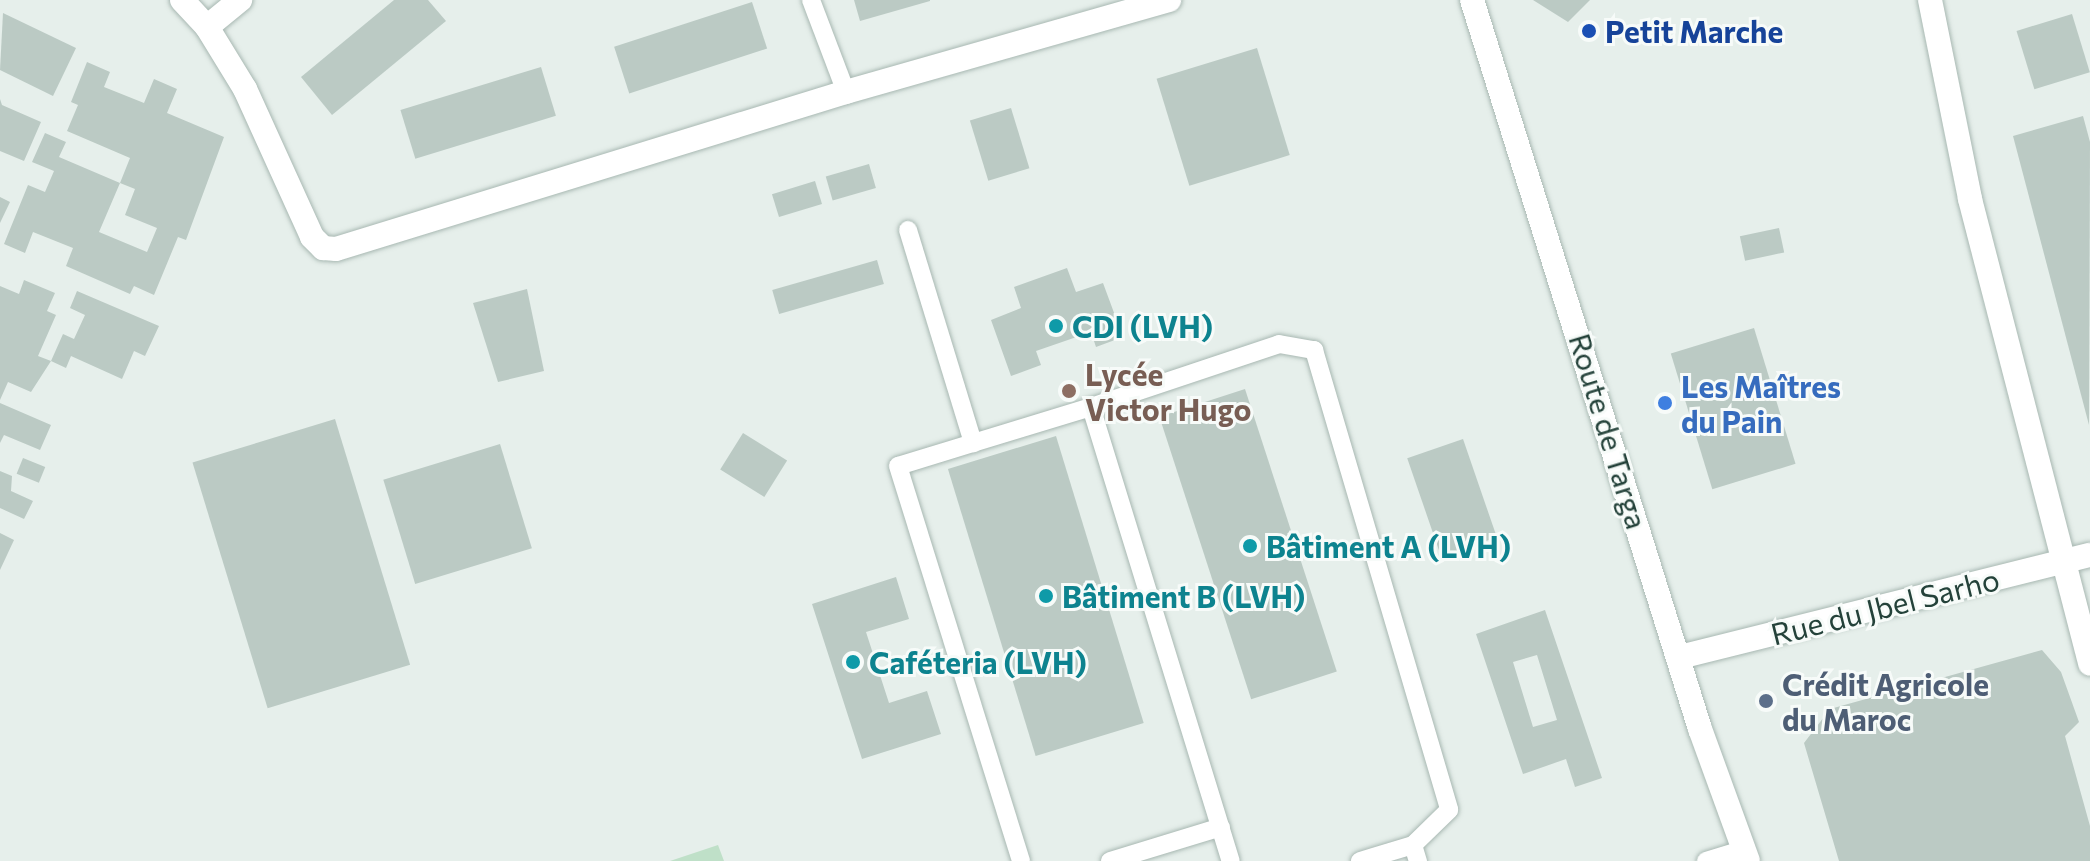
<!DOCTYPE html>
<meta charset="utf-8">
<style>
body{margin:0}
#map{position:relative;width:2090px;height:861px;overflow:hidden;background:#e6efeb;font-family:Commissioner,sans-serif}
div>[style]{position:absolute}
.green>*{inset:0;background:#bfe0c8}
.building>*{inset:0;background:#bbcac4;transform-origin:0 0}
.roads{filter:drop-shadow(0 0 2px #a8b8b2) drop-shadow(0 0 2px #a8b8b2)}
.service>*{height:18px;margin:-9px;padding:0 9px;transform-origin:9px;border-radius:9px;background:#fff}
.minor>*{height:24px;margin:-12px;padding:0 12px;transform-origin:12px;border-radius:12px;background:#fff}
.secondary>*{height:24px;margin:-12px;padding:0 12px;transform-origin:12px;border-radius:12px;background:#fff}
.dots>*{width:22px;height:22px;translate:-50% -50%;box-sizing:border-box;border:4px solid #f7fbf9;border-radius:50%}
span{translate:-50% -50%;white-space:nowrap;text-align:center;line-height:1.15;-webkit-text-stroke:6px #f7fbf9;paint-order:stroke}
.transit-label{font-size:30px;color:#164399;font-weight:700}
.left{translate:0 -50%;text-align:left}
.culture-label{font-size:30px;color:#0d838f;font-weight:700}
.education-label{font-size:30px;color:#785e54;font-weight:700}
.shop-label{font-size:30px;color:#366cbe;font-weight:700}
.street-label{font-size:30px;color:#24423a}
.service-label{font-size:30px;color:#4e5e75;font-weight:700}
</style>
<div id="map">
<div class="green">
<i style="clip-path:polygon(718px 845px,724px 861px,670px 861px)"></i>
</div>
<div class="building">
<i style="clip-path:polygon(394px 0,428px 0,446px 21px,332px 115px,301px 77px)"></i>
<i style="clip-path:polygon(854px 0,930px 0,930px 1px,860px 21px)"></i>
<i style="clip-path:polygon(1533px 0,1590px 0,1568px 22px)"></i>
<i style="left:752px;top:2px;width:49px;height:145px;rotate:72deg"></i>
<i style="clip-path:polygon(3px 13px,76px 48px,53px 96px,0 70px)"></i>
<i style="left:2072px;top:14px;width:61px;height:58px;rotate:73deg"></i>
<i style="left:1257px;top:48px;width:112px;height:105px;rotate:73deg"></i>
<i style="clip-path:polygon(87px 62px,110px 72px,104px 87px,144px 103px,154px 79px,177px 89px,167px 113px,224px 137px,186px 240px,178px 237px,154px 295px,134px 286px,130px 294px,66px 266px,73px 248px,33px 232px,25px 253px,4px 244px,28px 185px,45px 192px,54px 171px,32px 162px,45px 133px,66px 142px,59px 157px,120px 183px,99px 232px,147px 252px,157px 228px,125px 215px,135px 189px,120px 183px,130px 158px,67px 131px,78px 105px,71px 102px)"></i>
<i style="left:541px;top:67px;width:51px;height:147px;rotate:73deg"></i>
<i style="clip-path:polygon(0 99px,2px 105px,41px 122px,24px 161px,0 151px)"></i>
<i style="left:1011px;top:108px;width:63px;height:43px;rotate:73deg"></i>
<i style="clip-path:polygon(2083px 116px,2090px 142px,2089px 425px,2013px 136px)"></i>
<i style="left:869px;top:164px;width:25px;height:45px;rotate:74deg"></i>
<i style="left:815px;top:181px;width:24px;height:45px;rotate:73deg"></i>
<i style="clip-path:polygon(0 197px,10px 202px,0 223px)"></i>
<i style="left:1779px;top:228px;width:25px;height:40px;rotate:78deg"></i>
<i style="left:877px;top:260px;width:25px;height:109px;rotate:74deg"></i>
<i style="clip-path:polygon(1067px 268px,1076px 292px,1103px 283px,1123px 337px,1096px 347px,1091px 332px,1036px 351px,1041px 365px,1011px 376px,991px 320px,1021px 308px,1014px 287px)"></i>
<i style="clip-path:polygon(24px 280px,55px 293px,47px 311px,56px 315px,38px 356px,51px 361px,31px 392px,8px 382px,0 400px,0 286px,19px 294px)"></i>
<i style="clip-path:polygon(527px 289px,544px 371px,498px 382px,473px 303px)"></i>
<i style="clip-path:polygon(77px 291px,159px 326px,145px 356px,134px 351px,122px 379px,71px 356px,66px 368px,51px 361px,63px 334px,74px 339px,85px 315px,70px 308px)"></i>
<i style="left:1754px;top:328px;width:142px;height:87px;rotate:73deg"></i>
<i style="left:1245px;top:389px;width:297px;height:90px;rotate:72deg"></i>
<i style="clip-path:polygon(0 403px,51px 425px,40px 450px,4px 435px,0 443px)"></i>
<i style="left:335px;top:419px;width:257px;height:149px;rotate:73deg"></i>
<i style="left:743px;top:433px;width:52px;height:43px;rotate:32deg"></i>
<i style="left:1056px;top:436px;width:300px;height:113px;rotate:73deg"></i>
<i style="left:1463px;top:439px;width:104px;height:59px;rotate:71deg"></i>
<i style="left:500px;top:444px;width:109px;height:122px;rotate:73deg"></i>
<i style="left:23px;top:458px;width:24px;height:17px;rotate:22deg"></i>
<i style="clip-path:polygon(0 471px,12px 476px,11px 491px,33px 501px,24px 519px,0 508px)"></i>
<i style="clip-path:polygon(0 533px,14px 540px,0 570px)"></i>
<i style="clip-path:polygon(896px 577px,909px 619px,866px 632px,889px 703px,927px 691px,941px 734px,862px 759px,812px 604px)"></i>
<i style="clip-path:polygon(evenodd,1545px 610px,1602px 778px,1575px 787px,1566px 759px,1523px 774px,1476px 634px,1545px 610px,1537px 655px,1557px 720px,1533px 727px,1513px 662px,1537px 655px)"></i>
<i style="clip-path:polygon(2042px 650px,2061px 672px,2079px 722px,2065px 736px,2090px 826px,2090px 861px,1839px 861px,1804px 743px,1830px 709px)"></i>
</div>
<div class="roads">
<div class="service">
<i style="left:811px;top:0;width:98px;rotate:69.2deg"></i>
<i style="left:908px;top:230px;width:223px;rotate:73deg"></i>
<i style="left:973px;top:443px;width:123px;rotate:-17deg"></i>
<i style="left:1091px;top:407px;width:475px;rotate:72.9deg"></i>
<i style="left:1091px;top:407px;width:198px;rotate:-18.5deg"></i>
<i style="left:1279px;top:344px;width:36px;rotate:10deg"></i>
<i style="left:1314px;top:350px;width:479px;rotate:73.6deg"></i>
<i style="left:1449px;top:810px;width:50px;rotate:135.8deg"></i>
<i style="left:973px;top:443px;width:78px;rotate:163deg"></i>
<i style="left:898px;top:466px;width:414px;rotate:72.7deg"></i>
<i style="left:1110px;top:861px;width:116px;rotate:-17deg"></i>
<i style="left:1360px;top:861px;width:55px;rotate:-16.8deg"></i>
<i style="left:1413px;top:845px;width:17px;rotate:73deg"></i>
<i style="left:1706px;top:861px;width:41px;rotate:-17.1deg"></i>
</div>
<div class="minor">
<i style="left:182px;top:0;width:37px;rotate:47deg"></i>
<i style="left:207px;top:27px;width:73px;rotate:58.5deg"></i>
<i style="left:245px;top:89px;width:162px;rotate:65.6deg"></i>
<i style="left:312px;top:237px;width:16px;rotate:45deg"></i>
<i style="left:323px;top:248px;width:13px;rotate:4deg"></i>
<i style="left:336px;top:249px;width:534px;rotate:-17.11deg"></i>
<i style="left:846px;top:92px;width:336px;rotate:-15.9deg"></i>
<i style="left:1930px;top:0;width:203px;rotate:78.6deg"></i>
<i style="left:1970px;top:199px;width:480px;rotate:75.5deg"></i>
<i style="left:207px;top:27px;width:43px;rotate:-39.3deg"></i>
<i style="left:1680px;top:657px;width:422px;rotate:-14deg"></i>
</div>
<div class="secondary">
<i style="left:1472px;top:0;width:764px;rotate:72.63deg"></i>
<i style="left:1700px;top:729px;width:140px;rotate:70deg"></i>
</div>
</div>
<div class="dots">
<i style="left:1589px;top:31px;background:#1a4fb4"></i>
<i style="left:1056px;top:326px;background:#0f9aa8"></i>
<i style="left:1069px;top:391px;background:#8d6e63"></i>
<i style="left:1665px;top:403px;background:#3f7fe0"></i>
<i style="left:1250px;top:546px;background:#0f9aa8"></i>
<i style="left:1046px;top:596px;background:#0f9aa8"></i>
<i style="left:853px;top:662px;background:#0f9aa8"></i>
<i style="left:1766px;top:701px;background:#5c6f8a"></i>
</div>
<div class="transit-label">
<span class="left" style="left:1605px;top:31px">Petit Marche</span>
</div>
<div class="culture-label">
<span class="left" style="left:1072px;top:326px">CDI (LVH)</span>
<span class="left" style="left:1266px;top:546px">Bâtiment A (LVH)</span>
<span class="left" style="left:1062px;top:596px">Bâtiment B (LVH)</span>
<span class="left" style="left:869px;top:662px">Caféteria (LVH)</span>
</div>
<div class="education-label">
<span class="left" style="left:1085px;top:391px">Lycée<br>Victor Hugo</span>
</div>
<div class="shop-label">
<span class="left" style="left:1681px;top:403px">Les Maîtres<br>du Pain</span>
</div>
<div class="street-label">
<span style="left:1609px;top:431px;rotate:73deg">Route de Targa</span>
<span style="left:1885px;top:606px;rotate:-14deg">Rue du Jbel Sarho</span>
</div>
<div class="service-label">
<span class="left" style="left:1782px;top:701px">Crédit Agricole<br>du Maroc</span>
</div>
</div>
